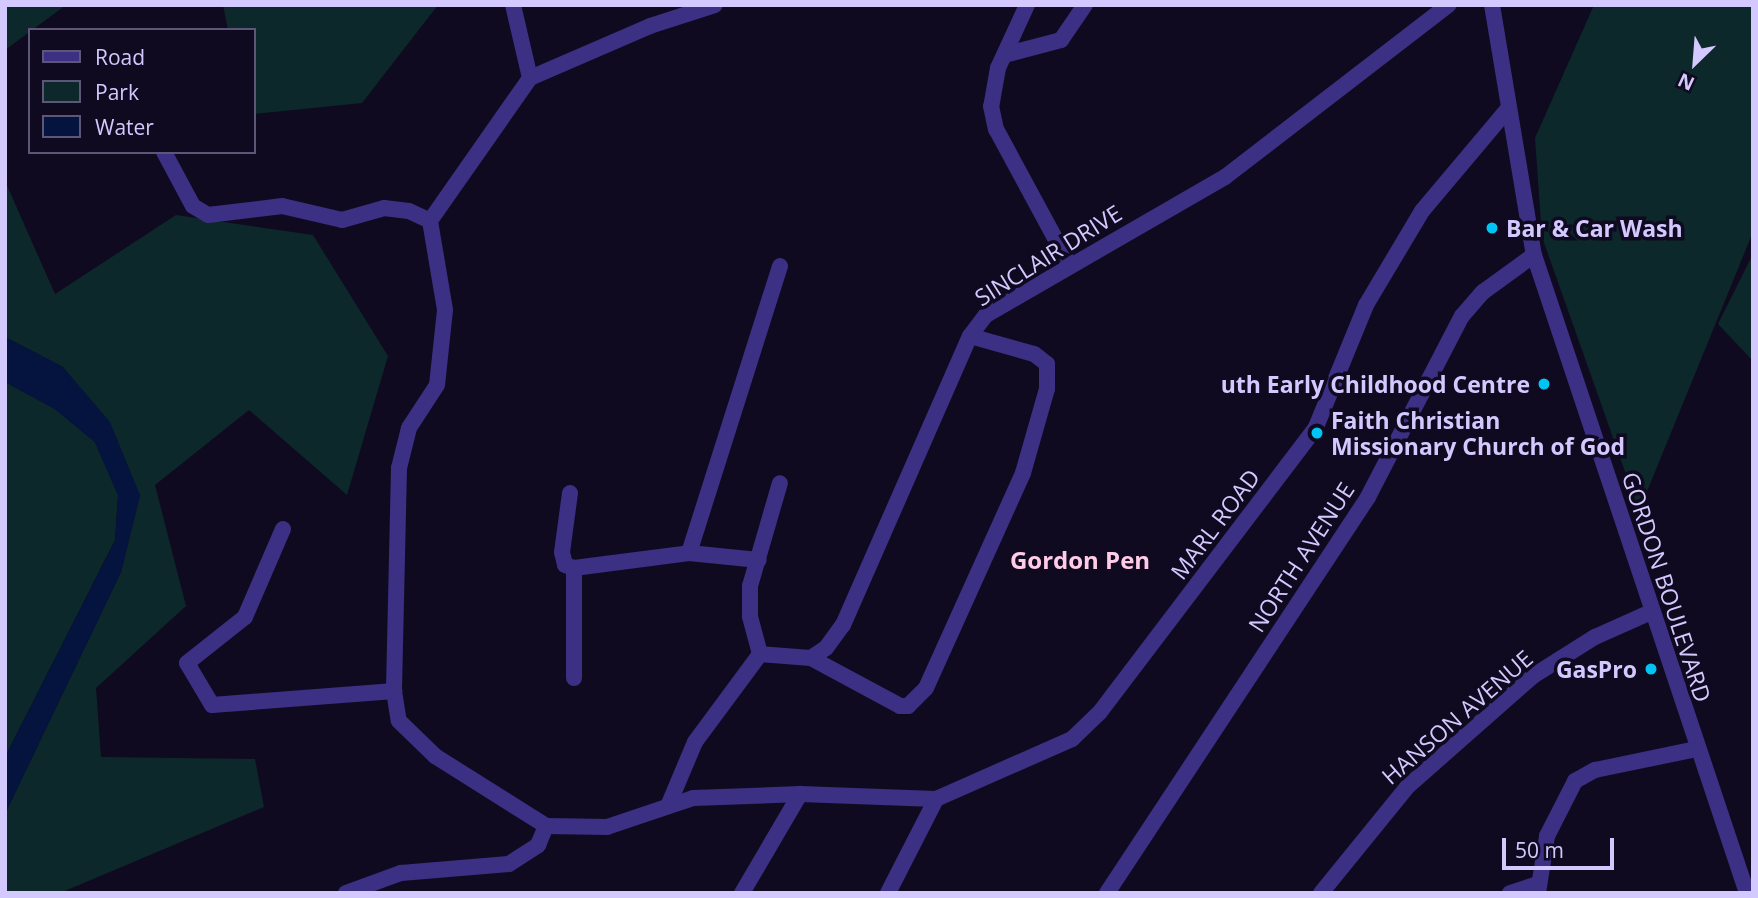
<!DOCTYPE html>
<style>
body{margin:0}
#map{position:relative;width:1758px;height:898px;overflow:hidden;background:#100a20;font-family:"Open Sans",sans-serif}
div>[style]{position:absolute}
.green>*{inset:0;background:#0c282a}
.water>*{inset:0;background:#04143f}
.minor>*{height:16px;margin:-8px;padding:0 8px;transform-origin:8px;border-radius:8px;background:#3b3084}
.dots>*{width:19px;height:19px;translate:-50% -50%;box-sizing:border-box;border:4px solid #100a20;border-radius:50%}
span{translate:-50% -50%;white-space:nowrap;text-align:center;line-height:1.15;-webkit-text-stroke:7px #100a20;paint-order:stroke}
.poi-label{font-size:23px;color:#d4c9ff;font-weight:700}
.left{translate:0 -50%;text-align:left}
.right{translate:-100% -50%;text-align:right}
.street-label{font-size:23px;color:#d4c9ff}
.neighbourhood-label{font-size:24px;color:#ffcbe7;font-weight:700}
.frame{position:absolute;inset:0;border:7px solid #d4c9ff;pointer-events:none}
.legend{position:absolute;left:28px;top:28px;width:228px;height:126px;box-sizing:border-box;background:#100a20;border:2px solid #5e5679;margin:0;padding:9px 12px;list-style:none;font-size:21px;color:#d4c9ff}
.legend li{display:flex;align-items:center;gap:14px;height:35px}
.legend b{width:35px;border:2px solid #5e5679}
.north{position:absolute;left:1660px;top:28px;width:70px;height:70px;-webkit-text-stroke:5px #100a20;paint-order:stroke;rotate:205deg;font-size:19px;font-weight:700;line-height:28px;text-align:center;color:#d4c9ff}
.north::after{content:'';display:block;margin:auto;width:24px;height:32px;background:#d4c9ff;clip-path:polygon(50% 0,100% 100%,50% 72%,0 100%)}
.scale{position:absolute;left:1502px;top:838px;width:112px;height:32px;box-sizing:border-box;border:4px solid #d4c9ff;border-top:0;padding-left:9px;font-size:21px;line-height:24px;white-space:nowrap;color:#d4c9ff;-webkit-text-stroke:5px #100a20;paint-order:stroke}
</style>
<div id="map">
<div class="green">
<i style="clip-path:polygon(5px 5px,66px 5px,5px 50px)"></i>
<i style="clip-path:polygon(223px 5px,438px 5px,362px 103px,254px 114px,254px 30px,228px 30px)"></i>
<i style="clip-path:polygon(1594px 5px,1753px 5px,1753px 232px,1639px 511px,1542px 237px,1535px 138px)"></i>
<i style="clip-path:polygon(5px 181px,55px 294px,176px 215px,313px 235px,388px 356px,347px 495px,249px 410px,155px 485px,186px 606px,96px 688px,101px 757px,255px 759px,264px 807px,60px 893px,5px 893px,5px 814px,121px 572px,140px 495px,63px 367px,5px 337px)"></i>
<i style="clip-path:polygon(1753px 254px,1753px 361px,1718px 324px)"></i>
<i style="clip-path:polygon(5px 382px,55px 409px,95px 442px,118px 495px,115px 540px,5px 757px)"></i>
</div>
<div class="water">
<i style="clip-path:polygon(5px 337px,63px 367px,110px 422px,140px 495px,121px 572px,5px 814px,5px 757px,115px 541px,118px 495px,95px 442px,55px 409px,5px 382px)"></i>
</div>
<div class="minor">
<i style="left:513px;top:5px;width:75px;rotate:76.9deg"></i>
<i style="left:530px;top:78px;width:174px;rotate:125deg"></i>
<i style="left:430px;top:221px;width:90px;rotate:80.4deg"></i>
<i style="left:445px;top:310px;width:75px;rotate:96.1deg"></i>
<i style="left:437px;top:385px;width:51px;rotate:123.1deg"></i>
<i style="left:409px;top:428px;width:41px;rotate:104deg"></i>
<i style="left:399px;top:468px;width:223px;rotate:91.3deg"></i>
<i style="left:394px;top:691px;width:30px;rotate:81deg"></i>
<i style="left:399px;top:721px;width:50px;rotate:44.2deg"></i>
<i style="left:435px;top:756px;width:131px;rotate:32.2deg"></i>
<i style="left:546px;top:826px;width:61px;rotate:0.9deg"></i>
<i style="left:607px;top:827px;width:91px;rotate:-18.6deg"></i>
<i style="left:693px;top:798px;width:107px;rotate:-2.1deg"></i>
<i style="left:800px;top:794px;width:136px;rotate:2.1deg"></i>
<i style="left:1027px;top:5px;width:69px;rotate:114.7deg"></i>
<i style="left:998px;top:68px;width:39px;rotate:100deg"></i>
<i style="left:991px;top:106px;width:24px;rotate:78deg"></i>
<i style="left:996px;top:129px;width:156px;rotate:61.6deg"></i>
<i style="left:1492px;top:5px;width:254px;rotate:80.5deg"></i>
<i style="left:1534px;top:255px;width:673px;rotate:71.54deg"></i>
<i style="left:1008px;top:54px;width:55px;rotate:-14.8deg"></i>
<i style="left:1061px;top:40px;width:42px;rotate:-55.6deg"></i>
<i style="left:530px;top:78px;width:131px;rotate:-23.4deg"></i>
<i style="left:650px;top:26px;width:68px;rotate:-17.9deg"></i>
<i style="left:164px;top:152px;width:61px;rotate:61.8deg"></i>
<i style="left:193px;top:206px;width:17px;rotate:31deg"></i>
<i style="left:208px;top:215px;width:75px;rotate:-6.9deg"></i>
<i style="left:282px;top:206px;width:62px;rotate:13.1deg"></i>
<i style="left:342px;top:220px;width:44px;rotate:-15.9deg"></i>
<i style="left:384px;top:208px;width:25px;rotate:7deg"></i>
<i style="left:409px;top:211px;width:23px;rotate:25deg"></i>
<i style="left:570px;top:493px;width:60px;rotate:97.7deg"></i>
<i style="left:562px;top:552px;width:13px;rotate:77deg"></i>
<i style="left:565px;top:565px;width:9px;rotate:18deg"></i>
<i style="left:283px;top:529px;width:96px;rotate:113.4deg"></i>
<i style="left:245px;top:617px;width:74px;rotate:141.6deg"></i>
<i style="left:187px;top:663px;width:49px;rotate:59.2deg"></i>
<i style="left:212px;top:705px;width:183px;rotate:-4.4deg"></i>
<i style="left:689px;top:553px;width:301px;rotate:-72.4deg"></i>
<i style="left:760px;top:654px;width:39px;rotate:-105deg"></i>
<i style="left:750px;top:616px;width:30px;rotate:-90deg"></i>
<i style="left:750px;top:586px;width:107px;rotate:-73.8deg"></i>
<i style="left:811px;top:658px;width:18px;rotate:-34deg"></i>
<i style="left:826px;top:648px;width:29px;rotate:-54deg"></i>
<i style="left:843px;top:625px;width:316px;rotate:-66.3deg"></i>
<i style="left:970px;top:336px;width:26px;rotate:-53deg"></i>
<i style="left:986px;top:315px;width:276px;rotate:-30deg"></i>
<i style="left:1225px;top:177px;width:282px;rotate:-37.6deg"></i>
<i style="left:574px;top:678px;width:110px;rotate:-90deg"></i>
<i style="left:574px;top:568px;width:116px;rotate:-7.4deg"></i>
<i style="left:689px;top:553px;width:70px;rotate:5.7deg"></i>
<i style="left:668px;top:806px;width:69px;rotate:-67.1deg"></i>
<i style="left:695px;top:742px;width:109px;rotate:-53.5deg"></i>
<i style="left:760px;top:654px;width:51px;rotate:4.5deg"></i>
<i style="left:811px;top:658px;width:101px;rotate:28.3deg"></i>
<i style="left:900px;top:706px;width:8px"></i>
<i style="left:908px;top:706px;width:25px;rotate:-45deg"></i>
<i style="left:926px;top:688px;width:236px;rotate:-65.7deg"></i>
<i style="left:1023px;top:473px;width:87px;rotate:-74.1deg"></i>
<i style="left:1047px;top:389px;width:25px;rotate:-90deg"></i>
<i style="left:1047px;top:364px;width:16px;rotate:-142deg"></i>
<i style="left:1034px;top:354px;width:66px;rotate:-164.3deg"></i>
<i style="left:346px;top:893px;width:59px;rotate:-20deg"></i>
<i style="left:401px;top:873px;width:108px;rotate:-4.8deg"></i>
<i style="left:509px;top:864px;width:35px;rotate:-33deg"></i>
<i style="left:538px;top:845px;width:21px;rotate:-67deg"></i>
<i style="left:742px;top:893px;width:115px;rotate:-59.6deg"></i>
<i style="left:888px;top:893px;width:106px;rotate:-62.9deg"></i>
<i style="left:936px;top:799px;width:149px;rotate:-23.8deg"></i>
<i style="left:1072px;top:739px;width:39px;rotate:-44deg"></i>
<i style="left:1100px;top:712px;width:358px;rotate:-52.8deg"></i>
<i style="left:1316px;top:427px;width:132px;rotate:-67.7deg"></i>
<i style="left:1366px;top:305px;width:109px;rotate:-59.2deg"></i>
<i style="left:1422px;top:211px;width:133px;rotate:-49.9deg"></i>
<i style="left:1107px;top:893px;width:474px;rotate:-56.6deg"></i>
<i style="left:1368px;top:497px;width:204px;rotate:-62.6deg"></i>
<i style="left:1462px;top:316px;width:32px;rotate:-49deg"></i>
<i style="left:1483px;top:292px;width:63px;rotate:-36deg"></i>
<i style="left:1321px;top:893px;width:136px;rotate:-50.9deg"></i>
<i style="left:1407px;top:787px;width:168px;rotate:-41.4deg"></i>
<i style="left:1533px;top:676px;width:73px;rotate:-32.2deg"></i>
<i style="left:1595px;top:637px;width:61px;rotate:-24.1deg"></i>
<i style="left:1510px;top:893px;width:29px;rotate:-18deg"></i>
<i style="left:1538px;top:893px;width:58px;rotate:-81deg"></i>
<i style="left:1547px;top:836px;width:62px;rotate:-63deg"></i>
<i style="left:1575px;top:781px;width:23px;rotate:-29deg"></i>
<i style="left:1595px;top:770px;width:103px;rotate:-11.7deg"></i>
</div>
<div class="dots">
<i style="left:1492px;top:228px;background:#00c4f4"></i>
<i style="left:1544px;top:384px;background:#00c4f4"></i>
<i style="left:1317px;top:433px;background:#00c4f4"></i>
<i style="left:1651px;top:669px;background:#00c4f4"></i>
</div>
<div class="poi-label">
<span class="left" style="left:1506px;top:228px">Bar &amp; Car Wash</span>
<span class="right" style="left:1530px;top:384px">uth Early Childhood Centre</span>
<span class="left" style="left:1331px;top:433px">Faith Christian<br>Missionary Church of God</span>
<span class="right" style="left:1637px;top:669px">GasPro</span>
</div>
<div class="street-label">
<span style="left:1048px;top:255px;rotate:-32deg">SINCLAIR DRIVE</span>
<span style="left:1215px;top:524px;rotate:-53deg">MARL ROAD</span>
<span style="left:1301px;top:557px;rotate:-57deg">NORTH AVENUE</span>
<span style="left:1667px;top:587px;rotate:72deg">GORDON BOULEVARD</span>
<span style="left:1457px;top:717px;rotate:-41deg">HANSON AVENUE</span>
</div>
<div class="neighbourhood-label">
<span style="left:1080px;top:560px">Gordon Pen</span>
</div>
<div class="frame"></div>
<ul class="legend">
<li><b style="height:9px;background:#3b3084"></b>Road</li>
<li><b style="height:19px;background:#0c282a"></b>Park</li>
<li><b style="height:19px;background:#04143f"></b>Water</li>
</ul>
<div class="north">N</div>
<div class="scale">50 m</div>
</div>
